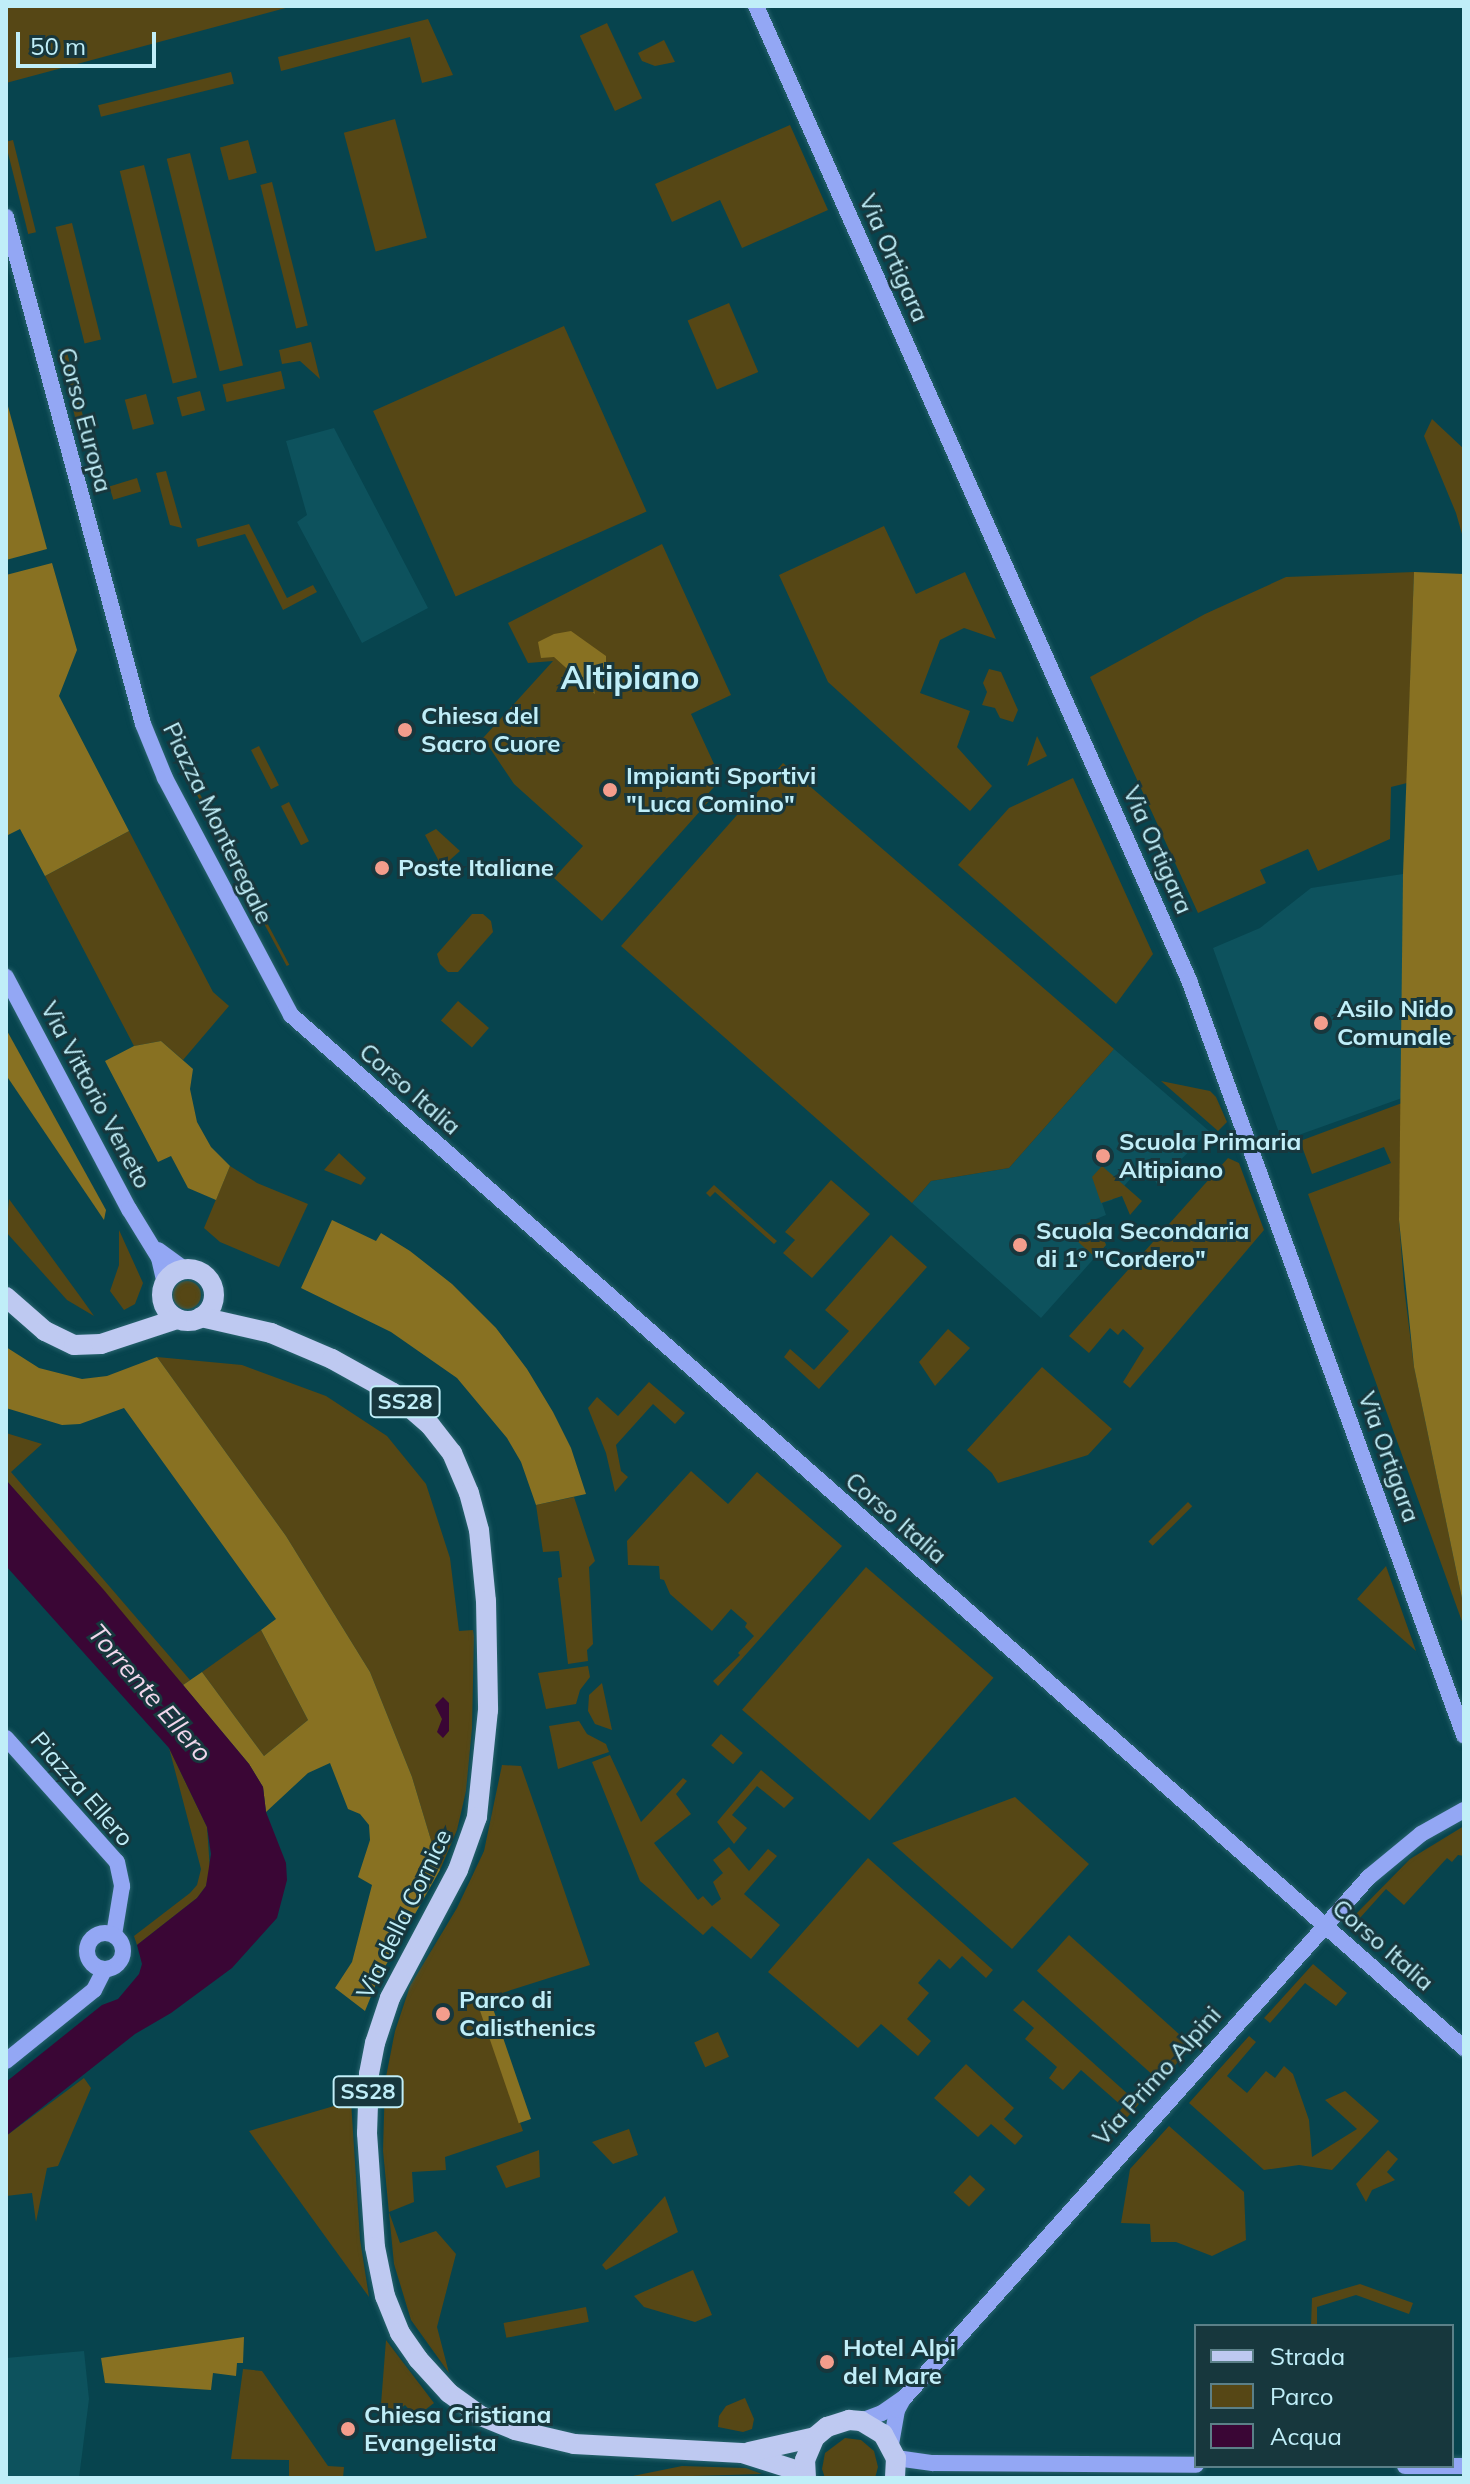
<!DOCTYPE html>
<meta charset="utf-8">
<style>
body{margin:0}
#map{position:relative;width:1470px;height:2484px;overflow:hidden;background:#07444e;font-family:Mulish,sans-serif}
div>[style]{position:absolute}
.built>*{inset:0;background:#0d525d}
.green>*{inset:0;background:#564715;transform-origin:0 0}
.round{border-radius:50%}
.forest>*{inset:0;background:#887122;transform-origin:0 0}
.water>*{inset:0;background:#3a0635}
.roads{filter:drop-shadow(0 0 2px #28636d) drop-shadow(0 0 2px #28636d)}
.secondary>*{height:16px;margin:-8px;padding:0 8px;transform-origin:8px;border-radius:8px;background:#93a7f4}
.secondary>.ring{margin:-8px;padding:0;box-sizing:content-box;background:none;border:16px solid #93a7f4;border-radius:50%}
.primary>*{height:20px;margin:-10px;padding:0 10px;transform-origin:10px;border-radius:10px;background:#bec9f1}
.primary>.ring{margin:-10px;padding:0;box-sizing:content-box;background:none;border:20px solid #bec9f1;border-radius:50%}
.dots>*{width:22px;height:22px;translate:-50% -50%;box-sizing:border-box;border:4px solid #17373d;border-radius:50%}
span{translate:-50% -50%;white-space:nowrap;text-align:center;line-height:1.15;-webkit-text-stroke:6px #17373d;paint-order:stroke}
.shield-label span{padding:2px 6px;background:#17373d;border:2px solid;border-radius:6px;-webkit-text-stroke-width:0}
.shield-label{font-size:22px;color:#c0eef8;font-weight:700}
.street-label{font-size:24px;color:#c0eef8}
.poi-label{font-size:24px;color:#c0eef8;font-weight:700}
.left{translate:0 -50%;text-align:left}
.water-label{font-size:26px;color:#f1d7ec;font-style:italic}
.district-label{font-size:32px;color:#c0eef8;font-weight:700}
.frame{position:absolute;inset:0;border:8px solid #c0eef8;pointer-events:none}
.legend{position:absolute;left:1194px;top:2324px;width:260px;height:144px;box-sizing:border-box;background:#17373d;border:2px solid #5b8088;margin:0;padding:10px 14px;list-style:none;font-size:24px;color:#c0eef8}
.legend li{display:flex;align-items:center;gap:16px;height:40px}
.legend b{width:40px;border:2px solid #5b8088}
.scale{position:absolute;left:16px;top:32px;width:140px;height:36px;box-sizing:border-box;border:4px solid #c0eef8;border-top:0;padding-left:10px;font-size:24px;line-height:28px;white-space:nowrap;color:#c0eef8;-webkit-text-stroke:6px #17373d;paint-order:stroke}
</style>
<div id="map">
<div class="built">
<i style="clip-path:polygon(334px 428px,428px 608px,362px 643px,297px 522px,307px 515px,286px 441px)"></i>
<i style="clip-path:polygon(1403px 874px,1402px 1098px,1282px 1141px,1213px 948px,1260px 928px,1311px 888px)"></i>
<i style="clip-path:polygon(1114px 1049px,1209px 1131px,1157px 1184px,1144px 1163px,1112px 1200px,1102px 1203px,1106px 1215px,1096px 1219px,1106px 1245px,1041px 1318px,912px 1203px,931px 1181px,1009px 1168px)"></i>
<i style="clip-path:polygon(84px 2351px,89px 2399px,79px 2478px,6px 2478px,6px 2358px)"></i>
</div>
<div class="green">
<i style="clip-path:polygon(6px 6px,293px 6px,6px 83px)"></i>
<i style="clip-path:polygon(428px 19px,453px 75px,422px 83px,410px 37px,281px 71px,278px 57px)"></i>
<i style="left:607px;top:23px;width:83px;height:30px;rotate:65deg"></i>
<i style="clip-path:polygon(664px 40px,675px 62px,655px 66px,642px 61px,638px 53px)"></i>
<i style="left:231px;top:72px;width:12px;height:137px;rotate:76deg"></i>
<i style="left:395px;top:119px;width:123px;height:53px;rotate:75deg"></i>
<i style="clip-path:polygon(790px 125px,828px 210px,742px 248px,720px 200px,672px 222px,655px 184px)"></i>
<i style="left:13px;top:140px;width:95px;height:8px;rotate:76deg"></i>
<i style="left:248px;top:140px;width:34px;height:29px;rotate:75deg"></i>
<i style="left:190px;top:153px;width:219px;height:24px;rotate:76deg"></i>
<i style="left:144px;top:165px;width:219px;height:25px;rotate:76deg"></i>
<i style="left:272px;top:182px;width:148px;height:12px;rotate:76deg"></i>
<i style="left:72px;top:223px;width:120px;height:17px;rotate:76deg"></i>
<i style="left:729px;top:303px;width:75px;height:45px;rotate:67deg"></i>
<i style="left:564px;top:326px;width:203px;height:209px;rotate:66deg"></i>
<i style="clip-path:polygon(311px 342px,320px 379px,300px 361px,282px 364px,279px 350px)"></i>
<i style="left:66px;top:348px;width:95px;height:8px;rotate:76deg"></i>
<i style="left:281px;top:371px;width:18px;height:60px;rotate:77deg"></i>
<i style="left:200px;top:391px;width:20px;height:24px;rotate:75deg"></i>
<i style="left:146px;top:394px;width:31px;height:22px;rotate:75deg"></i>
<i style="clip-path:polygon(1432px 419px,1464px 449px,1464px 541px,1456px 513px,1424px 436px)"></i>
<i style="clip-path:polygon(166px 471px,182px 528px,170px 525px,156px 473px)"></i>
<i style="left:137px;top:478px;width:14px;height:29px;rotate:73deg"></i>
<i style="clip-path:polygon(249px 524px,287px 598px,313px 585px,317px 592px,283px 610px,245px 534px,198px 547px,196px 539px)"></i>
<i style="clip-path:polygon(884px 526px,916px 594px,965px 572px,996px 639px,964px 628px,940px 640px,920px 693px,970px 711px,957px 747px,992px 786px,970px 811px,828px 682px,779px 575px)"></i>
<i style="clip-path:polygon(662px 544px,731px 695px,691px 714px,721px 779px,706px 796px,710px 800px,602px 921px,554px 878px,583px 846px,514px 784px,483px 738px,553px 661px,528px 663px,508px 623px)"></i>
<i style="clip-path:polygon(1414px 572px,1407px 783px,1391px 787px,1390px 839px,1318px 871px,1308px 849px,1260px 870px,1266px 883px,1198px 913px,1090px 677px,1205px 614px,1286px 577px)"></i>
<i style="clip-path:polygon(989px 669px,1001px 672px,1018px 710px,1013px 722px,1000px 718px,995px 708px,982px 705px,987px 692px,983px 683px)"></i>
<i style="clip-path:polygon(1037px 736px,1047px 756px,1027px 766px)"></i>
<i style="left:259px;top:746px;width:44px;height:9px;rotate:63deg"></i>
<i style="clip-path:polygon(783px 763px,1114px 1049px,1009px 1168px,931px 1181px,912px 1203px,621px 946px)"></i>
<i style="clip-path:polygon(1073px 778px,1153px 954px,1116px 1004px,958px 865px,1009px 808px)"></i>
<i style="left:193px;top:781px;width:108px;height:3px;rotate:62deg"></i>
<i style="left:289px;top:802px;width:44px;height:9px;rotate:63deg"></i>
<i style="clip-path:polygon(436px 829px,460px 851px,442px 867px,425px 835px)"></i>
<i style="clip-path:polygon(129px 831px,213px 992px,229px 1006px,183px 1060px,161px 1041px,134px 1046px,45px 876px)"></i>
<i style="left:256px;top:902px;width:71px;height:3px;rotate:62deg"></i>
<i style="clip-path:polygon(472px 914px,483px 914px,491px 921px,493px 932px,458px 972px,448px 972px,440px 964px,437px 954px)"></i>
<i style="left:458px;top:1001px;width:41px;height:26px;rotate:41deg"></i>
<i style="clip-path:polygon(1161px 1081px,1210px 1091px,1216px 1097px,1227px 1122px,1218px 1131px)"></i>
<i style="clip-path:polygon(1402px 1103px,1399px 1220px,1404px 1287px,1414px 1367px,1464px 1608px,1464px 1627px,1308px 1194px,1391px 1163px,1384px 1147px,1312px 1174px,1300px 1141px)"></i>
<i style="clip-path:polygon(339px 1153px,366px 1178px,361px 1185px,324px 1170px)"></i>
<i style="clip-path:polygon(1228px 1158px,1239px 1163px,1264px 1230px,1130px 1388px,1123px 1382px,1144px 1348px,1123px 1329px,1118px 1335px,1110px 1328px,1089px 1353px,1069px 1336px)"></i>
<i style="clip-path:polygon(230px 1166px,257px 1183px,308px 1204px,279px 1267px,220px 1242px,204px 1228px)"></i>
<i style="clip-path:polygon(1102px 1166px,1142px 1201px,1130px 1215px,1122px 1196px,1101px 1203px,1092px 1177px)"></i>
<i style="clip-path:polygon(831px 1180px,870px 1214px,812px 1278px,783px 1253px,795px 1240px,785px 1232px)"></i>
<i style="clip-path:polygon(714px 1185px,777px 1241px,774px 1244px,715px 1192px,710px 1197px,706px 1193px)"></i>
<i style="clip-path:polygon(9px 1199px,82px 1299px,94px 1316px,67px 1300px,6px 1232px)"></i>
<i style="clip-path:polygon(1096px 1219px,1106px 1245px,1095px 1257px,1068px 1233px)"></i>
<i style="clip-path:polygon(119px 1230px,143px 1283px,135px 1304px,124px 1310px,110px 1291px,119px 1265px)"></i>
<i style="clip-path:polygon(891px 1235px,927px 1267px,819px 1389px,784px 1357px,790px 1349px,814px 1370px,849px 1331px,825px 1310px)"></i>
<i class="round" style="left:173px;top:1281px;width:28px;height:28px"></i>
<i style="clip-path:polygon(948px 1329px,970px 1348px,935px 1386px,919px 1362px)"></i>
<i style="clip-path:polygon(157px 1357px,242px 1365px,326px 1396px,387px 1436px,426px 1484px,450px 1558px,459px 1631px,473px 1630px,474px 1636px,472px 1728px,466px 1791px,457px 1830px,440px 1870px,412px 1777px,370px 1672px,286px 1536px)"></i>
<i style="clip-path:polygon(1042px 1367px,1112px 1429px,1088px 1455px,998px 1483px,992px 1473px,967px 1450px)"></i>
<i style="clip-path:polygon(649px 1382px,685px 1413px,675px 1424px,653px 1404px,616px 1445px,621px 1471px,628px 1477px,615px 1492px,606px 1453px,588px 1408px,597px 1397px,618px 1416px)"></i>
<i style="clip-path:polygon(6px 1433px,42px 1444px,11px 1472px,190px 1680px,183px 1685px,6px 1480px)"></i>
<i style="clip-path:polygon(691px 1471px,728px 1504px,757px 1472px,842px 1546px,718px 1686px,713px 1681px,740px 1655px,738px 1653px,754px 1636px,745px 1627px,747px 1623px,731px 1609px,712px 1631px,670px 1594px,664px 1580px,660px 1579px,659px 1566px,628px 1565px,627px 1541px)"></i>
<i style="clip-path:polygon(574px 1497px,595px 1561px,589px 1567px,593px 1644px,587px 1650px,588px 1661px,568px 1664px,558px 1578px,562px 1577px,559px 1551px,543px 1552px,536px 1505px)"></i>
<i style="left:1188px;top:1502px;width:6px;height:56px;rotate:45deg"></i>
<i style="clip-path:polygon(1386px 1566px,1416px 1651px,1357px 1599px)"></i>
<i style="left:866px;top:1567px;width:169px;height:189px;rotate:41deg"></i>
<i style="clip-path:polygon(261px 1630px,308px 1720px,264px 1756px,202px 1672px)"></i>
<i style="clip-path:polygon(588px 1666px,590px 1677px,580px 1690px,576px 1704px,546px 1709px,538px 1673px)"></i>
<i style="clip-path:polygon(602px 1683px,612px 1730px,595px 1724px,588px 1711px,589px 1695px)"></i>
<i style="clip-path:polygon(579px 1721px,587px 1734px,606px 1744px,609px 1752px,558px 1769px,549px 1726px)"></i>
<i style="left:721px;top:1734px;width:29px;height:15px;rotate:41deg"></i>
<i style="clip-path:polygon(169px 1748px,207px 1827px,210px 1870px,206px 1886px,197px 1898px,137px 1945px,134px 1936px,190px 1893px,197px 1885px,201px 1869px)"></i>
<i style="clip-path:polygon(610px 1755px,641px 1822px,683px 1778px,687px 1781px,676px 1794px,691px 1814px,654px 1843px,698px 1900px,703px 1896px,712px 1906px,721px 1899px,713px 1882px,723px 1873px,713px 1860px,729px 1847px,749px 1871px,768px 1849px,777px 1856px,744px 1894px,780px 1925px,751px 1959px,712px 1926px,703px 1935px,640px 1881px,592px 1762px)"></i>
<i style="clip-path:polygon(502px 1765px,521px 1766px,590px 1965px,477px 2001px,523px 2131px,445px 2157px,446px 2170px,412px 2172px,414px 2202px,389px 2212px,400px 2243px,436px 2231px,456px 2254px,437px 2327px,449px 2373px,411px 2320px,394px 2264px,383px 2151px,385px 2082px,395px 2031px,410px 1986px,457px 1908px,484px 1851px)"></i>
<i style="clip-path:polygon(761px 1770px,794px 1798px,784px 1808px,757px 1786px,732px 1815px,747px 1828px,734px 1844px,717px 1822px)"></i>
<i style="clip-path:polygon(1015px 1797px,1089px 1864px,1012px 1949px,892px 1843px)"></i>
<i style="clip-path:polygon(1464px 1826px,1464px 1856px,1458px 1855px,1452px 1862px,1447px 1858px,1404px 1905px,1386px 1889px,1359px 1919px,1355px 1915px,1410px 1859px)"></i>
<i style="clip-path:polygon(868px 1858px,993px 1970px,986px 1978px,962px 1956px,950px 1969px,939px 1959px,918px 1983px,929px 1993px,907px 2019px,931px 2041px,918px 2056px,881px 2024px,858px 2048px,768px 1972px)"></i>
<i style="left:1069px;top:1935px;width:166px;height:48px;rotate:42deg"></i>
<i style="clip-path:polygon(1313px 1964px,1347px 1993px,1336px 2006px,1305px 1983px,1270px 2023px,1264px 2018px)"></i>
<i style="clip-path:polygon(1023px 2000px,1139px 2104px,1112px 2134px,1105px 2127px,1123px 2107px,1081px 2070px,1063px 2090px,1049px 2078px,1057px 2067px,1025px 2039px,1034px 2028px,1013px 2010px)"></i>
<i style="left:718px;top:2032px;width:27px;height:26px;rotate:66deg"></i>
<i style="clip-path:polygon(1249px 2036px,1256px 2042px,1227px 2076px,1247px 2093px,1266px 2071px,1275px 2078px,1284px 2066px,1293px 2074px,1309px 2120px,1312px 2157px,1357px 2129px,1325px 2100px,1345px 2091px,1379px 2121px,1332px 2170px,1299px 2165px,1264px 2170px,1189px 2103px)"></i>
<i style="clip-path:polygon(966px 2064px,1014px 2108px,1004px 2119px,1023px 2136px,1015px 2145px,991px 2124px,978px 2137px,934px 2098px)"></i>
<i style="clip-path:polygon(84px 2078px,91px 2088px,58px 2166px,47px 2168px,36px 2222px,32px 2193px,6px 2196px,6px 2136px)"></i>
<i style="clip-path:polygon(351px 2101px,360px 2239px,369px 2297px,249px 2131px)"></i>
<i style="clip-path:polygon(1169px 2126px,1244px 2192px,1246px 2240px,1212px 2256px,1176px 2242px,1151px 2242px,1150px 2224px,1121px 2223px,1130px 2169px)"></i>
<i style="clip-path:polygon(629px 2129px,638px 2155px,613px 2164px,592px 2142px)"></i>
<i style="clip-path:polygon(539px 2150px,540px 2177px,506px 2188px,496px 2166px)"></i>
<i style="clip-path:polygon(1388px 2150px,1398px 2159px,1387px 2172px,1395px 2180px,1372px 2190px,1366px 2202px,1356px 2184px)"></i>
<i style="left:970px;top:2175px;width:21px;height:24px;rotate:43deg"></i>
<i style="clip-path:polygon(665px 2196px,678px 2232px,606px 2270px,602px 2265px)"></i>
<i style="clip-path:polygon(693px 2270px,712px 2315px,695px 2322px,644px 2307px,634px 2296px)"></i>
<i style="clip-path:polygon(1360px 2284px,1413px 2303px,1409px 2314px,1356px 2295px,1317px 2307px,1317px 2326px,1311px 2326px,1312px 2298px)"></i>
<i style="left:586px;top:2307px;width:15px;height:84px;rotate:79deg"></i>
<i style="clip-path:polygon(386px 2340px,434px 2403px,416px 2417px,405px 2405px,384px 2422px,380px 2417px)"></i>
<i style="clip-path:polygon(243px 2369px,262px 2371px,328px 2466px,344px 2467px,343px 2478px,289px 2478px,289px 2460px,231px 2459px)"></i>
<i style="clip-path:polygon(745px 2398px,754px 2419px,752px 2429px,743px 2432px,718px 2427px,719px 2416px,726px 2406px)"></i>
<i style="clip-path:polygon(845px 2438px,861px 2440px,874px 2451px,878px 2467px,875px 2478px,825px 2478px,822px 2469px,825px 2453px)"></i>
<i style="clip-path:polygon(682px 2466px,746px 2468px,762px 2474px,623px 2478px)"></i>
</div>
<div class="forest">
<i style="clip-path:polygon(6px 399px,47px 549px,6px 560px)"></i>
<i style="clip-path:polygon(52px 563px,77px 650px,59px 696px,129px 831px,45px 876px,20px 829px,6px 836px,6px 575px)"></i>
<i style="clip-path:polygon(1414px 572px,1464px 574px,1464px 1608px,1414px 1367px,1399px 1220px,1403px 874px)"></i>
<i style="clip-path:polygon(571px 631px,606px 656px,606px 664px,592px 681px,595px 694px,554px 657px,541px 658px,538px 642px,554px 634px)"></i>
<i style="clip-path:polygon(6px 1029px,106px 1210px,104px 1220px,6px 1075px)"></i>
<i style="clip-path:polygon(161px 1041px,193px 1069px,190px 1089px,197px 1122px,211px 1147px,230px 1166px,216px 1200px,188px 1188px,171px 1156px,158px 1162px,105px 1061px,134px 1046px)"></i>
<i style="clip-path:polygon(332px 1220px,376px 1241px,381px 1233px,410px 1251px,452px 1284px,496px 1328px,527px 1369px,553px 1412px,571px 1448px,586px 1494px,536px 1505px,521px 1462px,507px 1438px,457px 1378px,391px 1332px,301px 1288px)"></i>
<i style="clip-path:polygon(6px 1347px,39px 1368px,82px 1379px,107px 1376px,157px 1357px,286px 1536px,370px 1672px,412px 1777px,440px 1870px,378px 1979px,365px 2011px,335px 1988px,352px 1962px,372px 1885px,358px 1877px,370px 1840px,369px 1825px,360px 1814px,348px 1809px,330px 1763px,308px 1773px,266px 1812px,263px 1787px,249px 1764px,183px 1685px,202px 1672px,264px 1756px,308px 1720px,261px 1630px,276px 1619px,124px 1408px,80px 1424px,62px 1425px,6px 1408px)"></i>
<i style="left:489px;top:1997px;width:129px;height:13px;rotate:71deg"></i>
<i style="clip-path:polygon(244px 2337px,243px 2363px,237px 2363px,236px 2376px,213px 2373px,211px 2390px,105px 2383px,101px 2358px)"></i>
</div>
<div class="water">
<i style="clip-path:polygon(6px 1480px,103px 1589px,249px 1764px,263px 1787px,266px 1812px,286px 1863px,287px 1880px,277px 1918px,232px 1968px,171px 2013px,135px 2034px,6px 2136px,6px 2082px,102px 2005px,118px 1999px,139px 1974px,142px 1964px,137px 1945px,197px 1898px,206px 1886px,211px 1854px,207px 1827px,169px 1748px,6px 1566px)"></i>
<i style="clip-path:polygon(443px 1697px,449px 1703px,449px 1731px,443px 1738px,437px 1732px,442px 1719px,435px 1705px)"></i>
</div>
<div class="roads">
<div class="secondary">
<i style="left:756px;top:6px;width:1066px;rotate:66.03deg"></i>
<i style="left:1189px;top:980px;width:804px;rotate:69.99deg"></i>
<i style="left:6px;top:217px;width:525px;rotate:74.88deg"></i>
<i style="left:143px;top:724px;width:58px;rotate:67.8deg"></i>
<i style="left:165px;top:778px;width:268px;rotate:62deg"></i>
<i style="left:291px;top:1015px;width:1563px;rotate:41.37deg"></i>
<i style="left:6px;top:977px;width:263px;rotate:62.1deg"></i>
<i style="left:129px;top:1209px;width:57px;rotate:58.5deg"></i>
<i style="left:159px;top:1258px;width:26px;rotate:77deg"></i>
<i style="left:158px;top:1250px;width:34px;rotate:36deg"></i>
<i style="left:6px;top:1738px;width:166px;rotate:48.2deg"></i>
<i style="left:117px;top:1862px;width:25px;rotate:78deg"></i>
<i style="left:122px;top:1886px;width:50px;rotate:99.3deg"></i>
<i class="ring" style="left:87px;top:1933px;width:20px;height:20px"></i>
<i style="left:6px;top:2061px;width:113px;rotate:-38.9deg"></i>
<i style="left:94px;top:1990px;width:22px;rotate:-63deg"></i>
<i style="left:861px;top:2421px;width:22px;rotate:-21deg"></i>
<i style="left:882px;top:2413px;width:28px;rotate:-35deg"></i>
<i style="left:905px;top:2397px;width:697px;rotate:-48.26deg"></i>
<i style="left:1369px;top:1877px;width:67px;rotate:-39.6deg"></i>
<i style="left:1421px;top:1834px;width:49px;rotate:-29.2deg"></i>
<i style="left:891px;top:2444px;width:35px;rotate:-80deg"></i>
<i style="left:897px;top:2410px;width:13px;rotate:-61deg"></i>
<i style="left:896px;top:2458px;width:37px;rotate:8deg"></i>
<i style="left:933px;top:2463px;width:263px;rotate:0.4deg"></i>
<i style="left:1405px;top:2466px;width:59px"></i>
</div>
<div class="primary">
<i class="ring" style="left:162px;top:1269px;width:32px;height:32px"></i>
<i style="left:6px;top:1297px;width:52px;rotate:41.1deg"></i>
<i style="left:45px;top:1331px;width:32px;rotate:26deg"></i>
<i style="left:74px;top:1345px;width:27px;rotate:-2deg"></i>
<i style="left:101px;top:1344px;width:80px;rotate:-18.2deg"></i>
<i style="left:201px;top:1317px;width:72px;rotate:12.9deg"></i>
<i style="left:271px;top:1333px;width:66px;rotate:23.1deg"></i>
<i style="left:332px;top:1359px;width:70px;rotate:29.1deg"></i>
<i style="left:393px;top:1393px;width:49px;rotate:40.9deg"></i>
<i style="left:430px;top:1425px;width:36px;rotate:52deg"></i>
<i style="left:452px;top:1453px;width:43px;rotate:67deg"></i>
<i style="left:469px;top:1493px;width:38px;rotate:75deg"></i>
<i style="left:479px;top:1530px;width:71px;rotate:84.4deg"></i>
<i style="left:486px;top:1601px;width:109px;rotate:88.9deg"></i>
<i style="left:488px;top:1710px;width:108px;rotate:95.9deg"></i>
<i style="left:477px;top:1817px;width:56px;rotate:109.7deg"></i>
<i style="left:458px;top:1870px;width:145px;rotate:118deg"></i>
<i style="left:390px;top:1998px;width:47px;rotate:108.4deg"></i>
<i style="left:375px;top:2043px;width:32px;rotate:101deg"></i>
<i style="left:369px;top:2074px;width:59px;rotate:91.9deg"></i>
<i style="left:367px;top:2133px;width:114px;rotate:86deg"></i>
<i style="left:375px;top:2247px;width:50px;rotate:78.5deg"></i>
<i style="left:385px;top:2296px;width:40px;rotate:68deg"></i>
<i style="left:400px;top:2333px;width:32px;rotate:55deg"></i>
<i style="left:418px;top:2359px;width:46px;rotate:47.6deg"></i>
<i style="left:449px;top:2393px;width:39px;rotate:36deg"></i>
<i style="left:481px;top:2416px;width:37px;rotate:22deg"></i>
<i style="left:515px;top:2430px;width:61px;rotate:13.3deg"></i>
<i style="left:574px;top:2444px;width:168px;rotate:3.1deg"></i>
<i style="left:742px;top:2453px;width:66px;rotate:17.6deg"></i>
<i style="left:749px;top:2452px;width:68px;rotate:-12.8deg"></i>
<i style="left:806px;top:2478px;width:18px;rotate:-93deg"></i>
<i style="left:805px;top:2460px;width:25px;rotate:-67deg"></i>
<i style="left:815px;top:2437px;width:16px;rotate:-40deg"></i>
<i style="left:827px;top:2427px;width:23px;rotate:-18deg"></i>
<i style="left:849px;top:2420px;width:12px;rotate:5deg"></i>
<i style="left:861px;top:2421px;width:26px;rotate:31deg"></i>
<i style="left:883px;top:2434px;width:27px;rotate:62deg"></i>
<i style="left:896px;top:2458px;width:20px;rotate:93deg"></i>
</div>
</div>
<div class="dots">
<i style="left:405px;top:730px;background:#f49d8c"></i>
<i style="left:610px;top:790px;background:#f49d8c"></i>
<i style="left:382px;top:868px;background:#f49d8c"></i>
<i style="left:1321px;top:1023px;background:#f49d8c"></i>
<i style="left:1103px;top:1156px;background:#f49d8c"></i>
<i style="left:1020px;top:1245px;background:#f49d8c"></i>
<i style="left:443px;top:2014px;background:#f49d8c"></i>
<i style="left:827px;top:2362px;background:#f49d8c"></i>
<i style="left:348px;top:2429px;background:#f49d8c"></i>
</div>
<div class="shield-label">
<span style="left:405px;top:1402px">SS28</span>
<span style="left:368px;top:2092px">SS28</span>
</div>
<div class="street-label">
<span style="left:894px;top:258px;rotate:66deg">Via Ortigara</span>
<span style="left:85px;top:420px;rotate:75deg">Corso Europa</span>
<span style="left:218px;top:823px;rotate:64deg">Piazza Monteregale</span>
<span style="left:1158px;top:850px;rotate:66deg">Via Ortigara</span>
<span style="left:410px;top:1089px;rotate:41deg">Corso Italia</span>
<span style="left:96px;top:1095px;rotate:62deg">Via Vittorio Veneto</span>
<span style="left:1389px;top:1457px;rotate:70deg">Via Ortigara</span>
<span style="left:896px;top:1518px;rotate:41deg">Corso Italia</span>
<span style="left:82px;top:1789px;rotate:49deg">Piazza Ellero</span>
<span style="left:404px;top:1914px;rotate:-64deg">Via della Cornice</span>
<span style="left:1383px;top:1945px;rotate:41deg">Corso Italia</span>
<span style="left:1157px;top:2076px;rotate:-48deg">Via Primo Alpini</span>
</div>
<div class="poi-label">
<span class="left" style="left:421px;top:730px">Chiesa del<br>Sacro Cuore</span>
<span class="left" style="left:626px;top:790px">Impianti Sportivi<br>"Luca Comino"</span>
<span class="left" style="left:398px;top:868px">Poste Italiane</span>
<span class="left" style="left:1337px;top:1023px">Asilo Nido<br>Comunale</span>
<span class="left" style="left:1119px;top:1156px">Scuola Primaria<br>Altipiano</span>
<span class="left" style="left:1036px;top:1245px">Scuola Secondaria<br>di 1° "Cordero"</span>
<span class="left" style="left:459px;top:2014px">Parco di<br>Calisthenics</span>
<span class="left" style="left:843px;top:2362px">Hotel Alpi<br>del Mare</span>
<span class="left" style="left:364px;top:2429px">Chiesa Cristiana<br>Evangelista</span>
</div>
<div class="water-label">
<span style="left:150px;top:1693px;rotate:49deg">Torrente Ellero</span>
</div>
<div class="district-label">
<span style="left:630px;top:677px">Altipiano</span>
</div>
<div class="frame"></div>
<ul class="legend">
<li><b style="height:10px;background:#bec9f1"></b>Strada</li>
<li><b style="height:22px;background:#564715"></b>Parco</li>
<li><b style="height:22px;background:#3a0635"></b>Acqua</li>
</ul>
<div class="scale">50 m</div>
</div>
